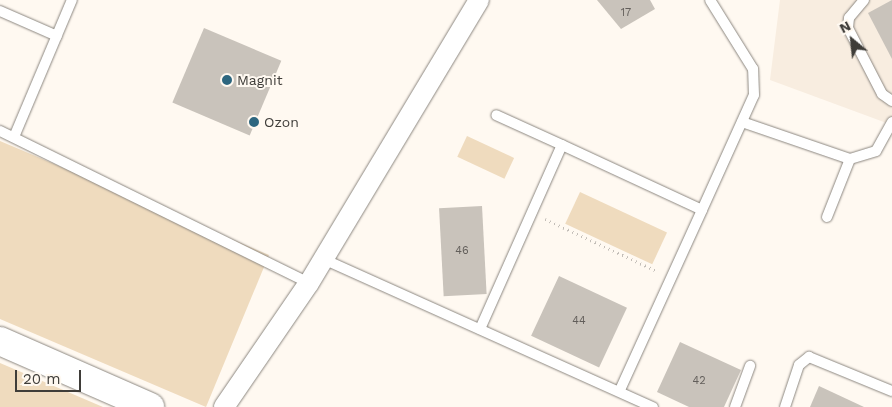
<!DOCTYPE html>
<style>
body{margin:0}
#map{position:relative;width:892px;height:407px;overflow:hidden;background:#fff9f1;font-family:"Work Sans",sans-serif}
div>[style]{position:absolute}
.built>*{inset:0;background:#f8ede0}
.green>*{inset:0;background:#efdbbe;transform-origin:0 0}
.building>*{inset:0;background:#c9c3bb;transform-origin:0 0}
.path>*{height:3px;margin-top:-1.5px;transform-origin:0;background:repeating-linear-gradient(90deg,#c3beb8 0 1px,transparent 0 5px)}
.roads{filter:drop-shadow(0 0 1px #8c8780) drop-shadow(0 0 1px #8c8780)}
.lane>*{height:10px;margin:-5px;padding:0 5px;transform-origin:5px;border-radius:5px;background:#fff}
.street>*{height:20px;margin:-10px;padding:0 10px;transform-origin:10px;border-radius:10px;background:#fff}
.secondary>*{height:28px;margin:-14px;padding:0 14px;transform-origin:14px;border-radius:14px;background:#fff}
.dots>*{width:14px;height:14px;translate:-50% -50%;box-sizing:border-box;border:2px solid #fff9f1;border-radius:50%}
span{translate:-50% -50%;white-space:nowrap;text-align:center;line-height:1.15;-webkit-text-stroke:4px #fff9f1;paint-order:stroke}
.number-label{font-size:11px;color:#625e5a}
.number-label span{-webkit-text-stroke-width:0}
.poi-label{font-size:14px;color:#3f3d39}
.left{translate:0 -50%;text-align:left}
.north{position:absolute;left:827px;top:15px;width:50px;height:50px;-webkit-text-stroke:4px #fff9f1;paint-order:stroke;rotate:332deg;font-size:14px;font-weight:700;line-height:20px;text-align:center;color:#3f3d39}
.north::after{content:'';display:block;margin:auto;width:18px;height:22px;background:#3f3d39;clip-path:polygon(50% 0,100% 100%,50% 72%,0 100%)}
.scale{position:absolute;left:15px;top:370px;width:66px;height:22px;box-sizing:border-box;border:2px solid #3f3d39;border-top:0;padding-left:6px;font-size:15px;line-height:18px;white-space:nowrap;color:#3f3d39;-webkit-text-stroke:4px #fff9f1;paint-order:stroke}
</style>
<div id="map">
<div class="built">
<i style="clip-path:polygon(780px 0,892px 0,892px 125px,770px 80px)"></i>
</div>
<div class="green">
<i style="left:467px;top:136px;width:52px;height:23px;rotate:25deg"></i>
<i style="clip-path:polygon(0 141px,269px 255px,206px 407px,0 319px)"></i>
<i style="left:580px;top:192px;width:96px;height:35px;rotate:25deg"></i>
<i style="clip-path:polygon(0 363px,103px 407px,0 407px)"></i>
</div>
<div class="building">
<i style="clip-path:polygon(597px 0,650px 0,655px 9px,621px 29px)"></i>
<i style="clip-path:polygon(892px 0,892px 59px,868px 13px)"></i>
<i style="left:204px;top:28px;width:84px;height:81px;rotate:23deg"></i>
<i style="left:482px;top:206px;width:88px;height:43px;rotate:87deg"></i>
<i style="left:559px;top:276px;width:75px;height:66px;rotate:25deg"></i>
<i style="clip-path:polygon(680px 342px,741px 370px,724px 407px,689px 407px,657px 392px)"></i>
<i style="clip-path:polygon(819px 386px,864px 407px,810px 407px)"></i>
</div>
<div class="path">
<i style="left:545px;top:219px;width:123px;rotate:24.9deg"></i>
</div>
<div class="roads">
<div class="lane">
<i style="left:864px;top:0;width:23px;rotate:130deg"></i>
<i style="left:849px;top:18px;width:10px;rotate:96deg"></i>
<i style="left:848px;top:28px;width:74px;rotate:62.7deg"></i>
<i style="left:882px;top:94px;width:12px;rotate:35deg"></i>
<i style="left:0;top:11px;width:62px;rotate:23.7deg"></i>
<i style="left:742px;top:122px;width:114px;rotate:18.9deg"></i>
<i style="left:850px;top:159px;width:27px;rotate:-17deg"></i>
<i style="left:876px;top:151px;width:33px;rotate:-61deg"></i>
<i style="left:0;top:131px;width:344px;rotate:26.2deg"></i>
<i style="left:14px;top:137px;width:149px;rotate:-67.1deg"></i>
<i style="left:562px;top:145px;width:154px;rotate:24.9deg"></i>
<i style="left:702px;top:210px;width:126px;rotate:-65.7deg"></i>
<i style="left:754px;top:95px;width:26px;rotate:-92deg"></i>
<i style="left:753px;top:69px;width:81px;rotate:-121.9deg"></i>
<i style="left:827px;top:217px;width:62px;rotate:-68.4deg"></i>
<i style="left:321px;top:258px;width:364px;rotate:24.2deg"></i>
<i style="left:480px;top:329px;width:201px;rotate:-66deg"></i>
<i style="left:562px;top:145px;width:72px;rotate:-155.6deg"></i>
<i style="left:620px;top:390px;width:198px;rotate:-65.5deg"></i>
<i style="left:735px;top:407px;width:44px;rotate:-69.9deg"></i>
<i style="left:785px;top:407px;width:44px;rotate:-71.6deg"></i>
<i style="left:799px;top:365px;width:13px;rotate:-39deg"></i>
<i style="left:809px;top:357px;width:90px;rotate:22.3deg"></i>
</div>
<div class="street">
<i style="left:224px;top:407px;width:150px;rotate:-55.6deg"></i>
<i style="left:309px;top:283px;width:330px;rotate:-59deg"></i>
</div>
<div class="secondary">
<i style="left:0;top:341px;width:164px;rotate:23.7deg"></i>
</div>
</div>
<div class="dots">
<i style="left:227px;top:80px;background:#2d667f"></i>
<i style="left:254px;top:122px;background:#2d667f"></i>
</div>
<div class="number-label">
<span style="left:626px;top:13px">17</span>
<span style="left:462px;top:251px">46</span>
<span style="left:579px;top:321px">44</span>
<span style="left:699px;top:381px">42</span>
</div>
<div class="poi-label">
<span class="left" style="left:237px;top:80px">Magnit</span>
<span class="left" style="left:264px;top:122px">Ozon</span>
</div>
<div class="north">N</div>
<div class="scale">20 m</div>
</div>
